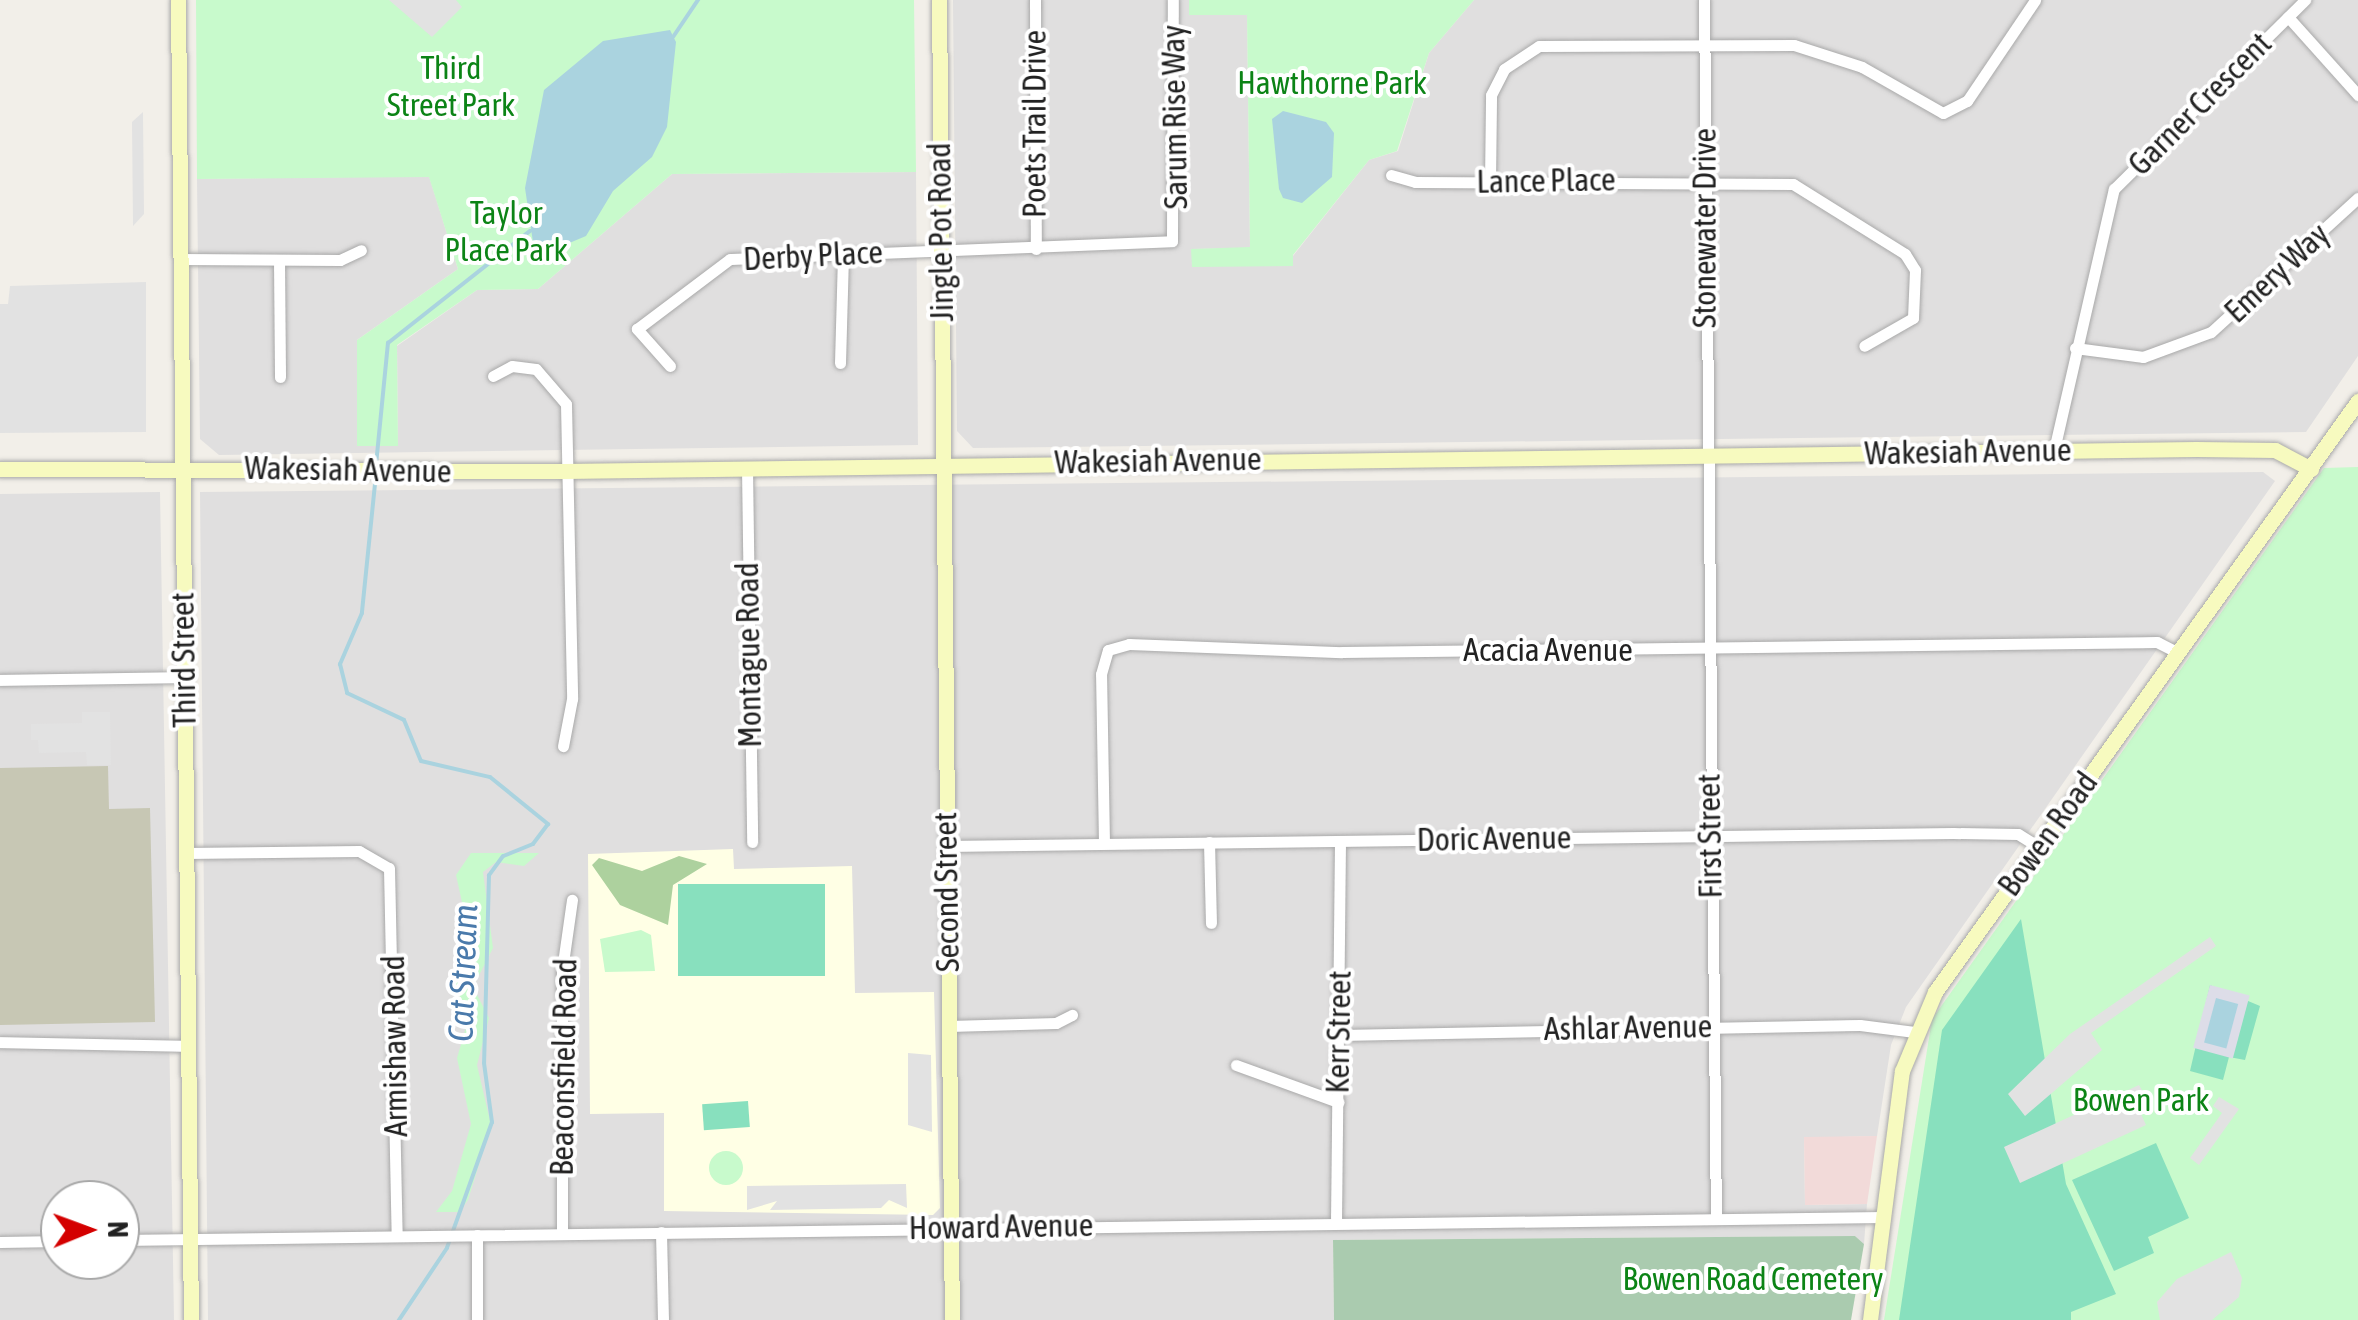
<!DOCTYPE html>
<style>
body{margin:0}
#map{position:relative;width:2358px;height:1320px;overflow:hidden;background:#f2efe9;font-family:"Asap Condensed",sans-serif}
div>[style]{position:absolute}
.residential>*{inset:0;background:#e0dfdf}
.commercial>*{inset:0;background:#f2dad9}
.education>*{inset:0;background:#ffffe5}
.construction>*{inset:0;background:#c7c7b4}
.forest>*{inset:0;background:#add19e}
.cemetery>*{inset:0;background:#aacbaf}
.park>*{inset:0;background:#c8facc}
.round{border-radius:50%}
.pitch>*{inset:0;background:#88e0be;transform-origin:0 0}
.parking>*{inset:0;background:#e2e2e2}
.plaza>*{inset:0;background:#dddde8;transform-origin:0 0}
.water>*{inset:0;background:#aad3df;transform-origin:0 0}
.stream>*{height:4px;margin:-2px;padding:0 2px;transform-origin:2px;border-radius:2px;background:#aad3df}
.roads{filter:drop-shadow(0 0 2px #a9a9a9) drop-shadow(0 0 2px #a9a9a9)}
.street>*{height:11px;margin:-5.5px;padding:0 5.5px;transform-origin:5.5px;border-radius:5.5px;background:#fff}
.secondary>*{height:15px;margin:-7.5px;padding:0 7.5px;transform-origin:7.5px;border-radius:7.5px;background:#f7fabf}
span{translate:-50% -50%;white-space:nowrap;text-align:center;line-height:1.15;-webkit-text-stroke:8px #fff;paint-order:stroke}
.park-label{font-size:32px;color:#0c8416}
.street-label{font-size:32px;color:#222}
.water-label{font-size:35px;color:#4a7aab;font-style:italic}
.north{position:absolute;left:40px;top:1180px;width:100px;height:100px;box-sizing:border-box;background:#fff;border:2px solid #a7a7a7;border-radius:50%;rotate:89deg;font-size:28px;font-weight:700;line-height:40px;text-align:center;color:#222}
.north::after{content:'';display:block;margin:auto;width:35px;height:45px;background:#d40000;clip-path:polygon(50% 0,100% 100%,50% 72%,0 100%)}
</style>
<div id="map">
<div class="residential">
<i style="clip-path:polygon(953px 0,1189px 0,1189px 15px,1247px 14px,1250px 248px,1192px 249px,1192px 267px,1293px 256px,1369px 160px,1398px 151px,1429px 53px,1474px 0,2358px 0,2358px 356px,2306px 432px,973px 448px,957px 431px)"></i>
<i style="clip-path:polygon(916px 172px,918px 445px,219px 455px,200px 439px,197px 179px,429px 176px,458px 269px,357px 340px,358px 446px,398px 446px,397px 346px,477px 290px,538px 289px,672px 174px)"></i>
<i style="clip-path:polygon(2263px 472px,2275px 481px,1906px 1007px,1891px 1045px,1877px 1136px,1804px 1138px,1805px 1205px,1867px 1204px,1864px 1244px,1855px 1236px,1333px 1240px,1334px 1320px,208px 1320px,200px 492px)"></i>
<i style="clip-path:polygon(evenodd,160px 492px,174px 1320px,0 1320px,0 494px,160px 492px,60px 1200px,120px 1200px,120px 1260px,60px 1260px,60px 1200px)"></i>
</div>
<div class="commercial">
<i style="clip-path:polygon(1877px 1136px,1867px 1204px,1805px 1205px,1804px 1137px)"></i>
</div>
<div class="education">
<i style="clip-path:polygon(733px 849px,734px 869px,852px 866px,855px 993px,934px 992px,940px 1208px,933px 1215px,664px 1211px,664px 1113px,590px 1114px,588px 854px)"></i>
</div>
<div class="construction">
<i style="clip-path:polygon(108px 766px,109px 809px,150px 808px,155px 1022px,0 1025px,0 768px)"></i>
</div>
<div class="forest">
<i style="clip-path:polygon(679px 856px,707px 864px,673px 885px,668px 925px,620px 905px,592px 865px,599px 858px,642px 871px)"></i>
</div>
<div class="cemetery">
<i style="clip-path:polygon(1855px 1236px,1864px 1244px,1851px 1320px,1334px 1320px,1333px 1240px)"></i>
</div>
<div class="park">
<i style="clip-path:polygon(196px 0,914px 0,916px 172px,672px 174px,538px 289px,477px 290px,397px 345px,398px 446px,357px 446px,357px 340px,458px 269px,429px 177px,197px 179px)"></i>
<i style="clip-path:polygon(1189px 0,1474px 0,1429px 53px,1397px 151px,1369px 160px,1293px 255px,1293px 266px,1192px 267px,1191px 249px,1250px 247px,1247px 15px,1189px 15px)"></i>
<i style="clip-path:polygon(2358px 467px,2358px 1320px,1884px 1320px,1932px 1019px,2324px 468px)"></i>
<i style="clip-path:polygon(471px 853px,539px 853px,524px 866px,496px 862px,483px 872px,493px 948px,473px 987px,489px 1018px,477px 1065px,491px 1125px,468px 1200px,459px 1212px,436px 1212px,452px 1191px,471px 1124px,457px 1058px,468px 1020px,455px 983px,471px 943px,456px 875px)"></i>
<i style="clip-path:polygon(641px 930px,651px 935px,655px 971px,605px 972px,600px 939px)"></i>
<i class="round" style="left:709px;top:1151px;width:34px;height:34px"></i>
</div>
<div class="pitch">
<i style="left:678px;top:884px;width:147px;height:92px"></i>
<i style="clip-path:polygon(2021px 919px,2066px 1184px,2116px 1294px,2071px 1312px,2071px 1320px,1899px 1320px,1942px 1030px)"></i>
<i style="clip-path:polygon(2210px 985px,2260px 1006px,2245px 1060px,2229px 1057px,2223px 1080px,2190px 1071px)"></i>
<i style="left:748px;top:1101px;width:26px;height:46px;rotate:86deg"></i>
<i style="clip-path:polygon(2156px 1143px,2189px 1218px,2148px 1237px,2154px 1253px,2114px 1271px,2072px 1180px)"></i>
</div>
<div class="parking">
<i style="clip-path:polygon(389px 0,456px 0,462px 7px,432px 37px)"></i>
<i style="clip-path:polygon(143px 112px,144px 214px,133px 226px,132px 122px)"></i>
<i style="clip-path:polygon(146px 282px,146px 432px,0 433px,0 304px,8px 304px,10px 286px)"></i>
<i style="clip-path:polygon(82px 712px,110px 712px,111px 765px,87px 765px,86px 752px,39px 753px,38px 740px,31px 740px,31px 724px,82px 723px)"></i>
<i style="clip-path:polygon(2210px 937px,2216px 946px,2091px 1033px,2102px 1050px,2025px 1116px,2008px 1094px,2070px 1034px)"></i>
<i style="clip-path:polygon(908px 1053px,931px 1055px,932px 1132px,908px 1125px)"></i>
<i style="clip-path:polygon(2139px 1085px,2144px 1094px,2134px 1099px,2146px 1125px,2020px 1183px,2004px 1147px)"></i>
<i style="clip-path:polygon(2219px 1097px,2239px 1109px,2199px 1165px,2190px 1158px,2222px 1113px,2213px 1106px)"></i>
<i style="clip-path:polygon(906px 1184px,907px 1208px,889px 1200px,881px 1208px,770px 1210px,777px 1201px,747px 1210px,747px 1186px)"></i>
<i style="clip-path:polygon(2231px 1252px,2242px 1278px,2239px 1297px,2212px 1320px,2160px 1320px,2157px 1302px,2177px 1279px)"></i>
</div>
<div class="plaza">
<i style="left:2210px;top:985px;width:41px;height:65px;rotate:15deg"></i>
</div>
<div class="water">
<i style="clip-path:polygon(670px 30px,676px 42px,667px 127px,652px 157px,613px 191px,586px 236px,543px 254px,534px 249px,525px 188px,544px 90px,603px 41px)"></i>
<i style="clip-path:polygon(1283px 111px,1326px 122px,1334px 133px,1332px 177px,1302px 203px,1283px 198px,1279px 189px,1272px 119px)"></i>
<i style="left:2216px;top:998px;width:23px;height:46px;rotate:15deg"></i>
</div>
<div class="stream">
<i style="left:673px;top:37px;width:45px;rotate:-56deg"></i>
<i style="left:376px;top:465px;width:123px;rotate:-84.4deg"></i>
<i style="left:388px;top:343px;width:181px;rotate:-38.3deg"></i>
<i style="left:376px;top:474px;width:140px;rotate:95.8deg"></i>
<i style="left:362px;top:613px;width:56px;rotate:113.3deg"></i>
<i style="left:340px;top:664px;width:30px;rotate:76deg"></i>
<i style="left:347px;top:693px;width:63px;rotate:25.3deg"></i>
<i style="left:404px;top:720px;width:44px;rotate:67.5deg"></i>
<i style="left:421px;top:761px;width:71px;rotate:13.1deg"></i>
<i style="left:490px;top:777px;width:75px;rotate:39deg"></i>
<i style="left:548px;top:824px;width:25px;rotate:127deg"></i>
<i style="left:533px;top:844px;width:32px;rotate:158deg"></i>
<i style="left:503px;top:856px;width:24px;rotate:126deg"></i>
<i style="left:489px;top:875px;width:188px;rotate:91.5deg"></i>
<i style="left:484px;top:1063px;width:60px;rotate:82.3deg"></i>
<i style="left:492px;top:1122px;width:134px;rotate:109.7deg"></i>
<i style="left:447px;top:1248px;width:87px;rotate:123.7deg"></i>
</div>
<div class="roads">
<div class="street">
<i style="left:1035px;top:0;width:249px;rotate:89.8deg"></i>
<i style="left:1704px;top:0;width:1217px;rotate:89.44deg"></i>
<i style="left:2288px;top:17px;width:105px;rotate:48.1deg"></i>
<i style="left:1391px;top:175px;width:25px;rotate:16deg"></i>
<i style="left:1415px;top:182px;width:378px;rotate:0.3deg"></i>
<i style="left:1793px;top:184px;width:132px;rotate:32deg"></i>
<i style="left:1905px;top:254px;width:19px;rotate:58deg"></i>
<i style="left:1915px;top:270px;width:48px;rotate:92.4deg"></i>
<i style="left:1913px;top:318px;width:56px;rotate:150.3deg"></i>
<i style="left:1490px;top:182px;width:87px;rotate:-89.3deg"></i>
<i style="left:1491px;top:95px;width:29px;rotate:-63deg"></i>
<i style="left:1504px;top:69px;width:42px;rotate:-33.3deg"></i>
<i style="left:1539px;top:46px;width:255px;rotate:-0.2deg"></i>
<i style="left:1794px;top:45px;width:71px;rotate:17.9deg"></i>
<i style="left:1862px;top:67px;width:93px;rotate:29.6deg"></i>
<i style="left:1943px;top:113px;width:27px;rotate:-27deg"></i>
<i style="left:1967px;top:101px;width:122px;rotate:-56deg"></i>
<i style="left:180px;top:259px;width:160px;rotate:0.4deg"></i>
<i style="left:340px;top:260px;width:23px;rotate:-25deg"></i>
<i style="left:279px;top:260px;width:117px;rotate:89.5deg"></i>
<i style="left:2075px;top:348px;width:69px;rotate:7.5deg"></i>
<i style="left:2143px;top:357px;width:72px;rotate:-20.2deg"></i>
<i style="left:2211px;top:332px;width:199px;rotate:-42.4deg"></i>
<i style="left:840px;top:363px;width:109px;rotate:-88.4deg"></i>
<i style="left:670px;top:366px;width:50px;rotate:-131.7deg"></i>
<i style="left:637px;top:329px;width:116px;rotate:-37deg"></i>
<i style="left:730px;top:259px;width:442px;rotate:-2.3deg"></i>
<i style="left:1172px;top:241px;width:241px;rotate:-89.8deg"></i>
<i style="left:493px;top:376px;width:21px;rotate:-28deg"></i>
<i style="left:512px;top:366px;width:24px;rotate:7deg"></i>
<i style="left:536px;top:369px;width:46px;rotate:49.4deg"></i>
<i style="left:566px;top:404px;width:295px;rotate:88.8deg"></i>
<i style="left:572px;top:699px;width:48px;rotate:100.8deg"></i>
<i style="left:2054px;top:450px;width:268px;rotate:-77.1deg"></i>
<i style="left:2114px;top:189px;width:269px;rotate:-44.7deg"></i>
<i style="left:747px;top:468px;width:374px;rotate:89.2deg"></i>
<i style="left:0;top:680px;width:184px;rotate:-0.9deg"></i>
<i style="left:1209px;top:842px;width:81px;rotate:88.6deg"></i>
<i style="left:1104px;top:843px;width:169px;rotate:-91deg"></i>
<i style="left:1101px;top:674px;width:25px;rotate:-74deg"></i>
<i style="left:1108px;top:650px;width:22px;rotate:-16deg"></i>
<i style="left:1129px;top:644px;width:213px;rotate:2.2deg"></i>
<i style="left:1342px;top:652px;width:815px;rotate:-0.7deg"></i>
<i style="left:2157px;top:642px;width:25px;rotate:27deg"></i>
<i style="left:946px;top:846px;width:1007px;rotate:-0.74deg"></i>
<i style="left:1953px;top:833px;width:65px;rotate:0.9deg"></i>
<i style="left:2018px;top:834px;width:25px;rotate:32deg"></i>
<i style="left:186px;top:853px;width:173px;rotate:-0.7deg"></i>
<i style="left:359px;top:851px;width:34px;rotate:30deg"></i>
<i style="left:389px;top:868px;width:368px;rotate:88.8deg"></i>
<i style="left:949px;top:1026px;width:107px;rotate:-1.6deg"></i>
<i style="left:1056px;top:1023px;width:18px;rotate:-27deg"></i>
<i style="left:1340px;top:1035px;width:520px;rotate:-1.1deg"></i>
<i style="left:1860px;top:1025px;width:55px;rotate:7.3deg"></i>
<i style="left:0;top:1042px;width:188px;rotate:1.2deg"></i>
<i style="left:1236px;top:1065px;width:109px;rotate:19.9deg"></i>
<i style="left:1336px;top:1223px;width:382px;rotate:-89.4deg"></i>
<i style="left:661px;top:1232px;width:88px;rotate:88.7deg"></i>
<i style="left:562px;top:1234px;width:264px;rotate:-90deg"></i>
<i style="left:562px;top:970px;width:71px;rotate:-81.9deg"></i>
<i style="left:477px;top:1235px;width:85px;rotate:90deg"></i>
<i style="left:120px;top:1240px;width:1763px;rotate:-0.75deg"></i>
<i style="left:0;top:1242px;width:60px;rotate:-1deg"></i>
</div>
<div class="secondary">
<i style="left:178px;top:0;width:1320px;rotate:89.44deg"></i>
<i style="left:939px;top:0;width:1320px;rotate:89.44deg"></i>
<i style="left:0;top:469px;width:564px;rotate:0.2deg"></i>
<i style="left:564px;top:471px;width:1632px;rotate:-0.77deg"></i>
<i style="left:2196px;top:449px;width:79px;rotate:0.7deg"></i>
<i style="left:2275px;top:450px;width:41px;rotate:27.8deg"></i>
<i style="left:1870px;top:1320px;width:251px;rotate:-82.7deg"></i>
<i style="left:1902px;top:1071px;width:86px;rotate:-67.3deg"></i>
<i style="left:1935px;top:992px;width:727px;rotate:-54.41deg"></i>
</div>
</div>
<div class="park-label">
<span style="left:451px;top:87px">Third<br>Street Park</span>
<span style="left:1332px;top:83px">Hawthorne Park</span>
<span style="left:506px;top:232px">Taylor<br>Place Park</span>
<span style="left:2141px;top:1100px">Bowen Park</span>
<span style="left:1753px;top:1279px">Bowen Road Cemetery</span>
</div>
<div class="street-label">
<span style="left:2200px;top:104px;rotate:-45deg">Garner Crescent</span>
<span style="left:1175px;top:117px;rotate:-91deg">Sarum Rise Way</span>
<span style="left:1035px;top:124px;rotate:-90deg">Poets Trail Drive</span>
<span style="left:1546px;top:181px;rotate:-1deg">Lance Place</span>
<span style="left:1705px;top:228px;rotate:-90deg">Stonewater Drive</span>
<span style="left:941px;top:232px;rotate:-91deg">Jingle Pot Road</span>
<span style="left:813px;top:256px;rotate:-3deg">Derby Place</span>
<span style="left:2277px;top:273px;rotate:-43deg">Emery Way</span>
<span style="left:1968px;top:452px;rotate:-1deg">Wakesiah Avenue</span>
<span style="left:1158px;top:461px;rotate:-1deg">Wakesiah Avenue</span>
<span style="left:348px;top:470px;rotate:1deg">Wakesiah Avenue</span>
<span style="left:1548px;top:650px">Acacia Avenue</span>
<span style="left:749px;top:655px;rotate:-91deg">Montague Road</span>
<span style="left:184px;top:660px;rotate:-91deg">Third Street</span>
<span style="left:2048px;top:834px;rotate:-54deg">Bowen Road</span>
<span style="left:1710px;top:836px;rotate:-91deg">First Street</span>
<span style="left:1494px;top:839px;rotate:-1deg">Doric Avenue</span>
<span style="left:947px;top:892px;rotate:-91deg">Second Street</span>
<span style="left:1628px;top:1028px;rotate:-1deg">Ashlar Avenue</span>
<span style="left:1339px;top:1032px;rotate:-89deg">Kerr Street</span>
<span style="left:395px;top:1046px;rotate:-91deg">Armishaw Road</span>
<span style="left:564px;top:1067px;rotate:-89deg">Beaconsfield Road</span>
<span style="left:1001px;top:1227px;rotate:-1deg">Howard Avenue</span>
</div>
<div class="water-label">
<span style="left:462px;top:973px;rotate:-88deg">Cat Stream</span>
</div>
<div class="north">N</div>
</div>
